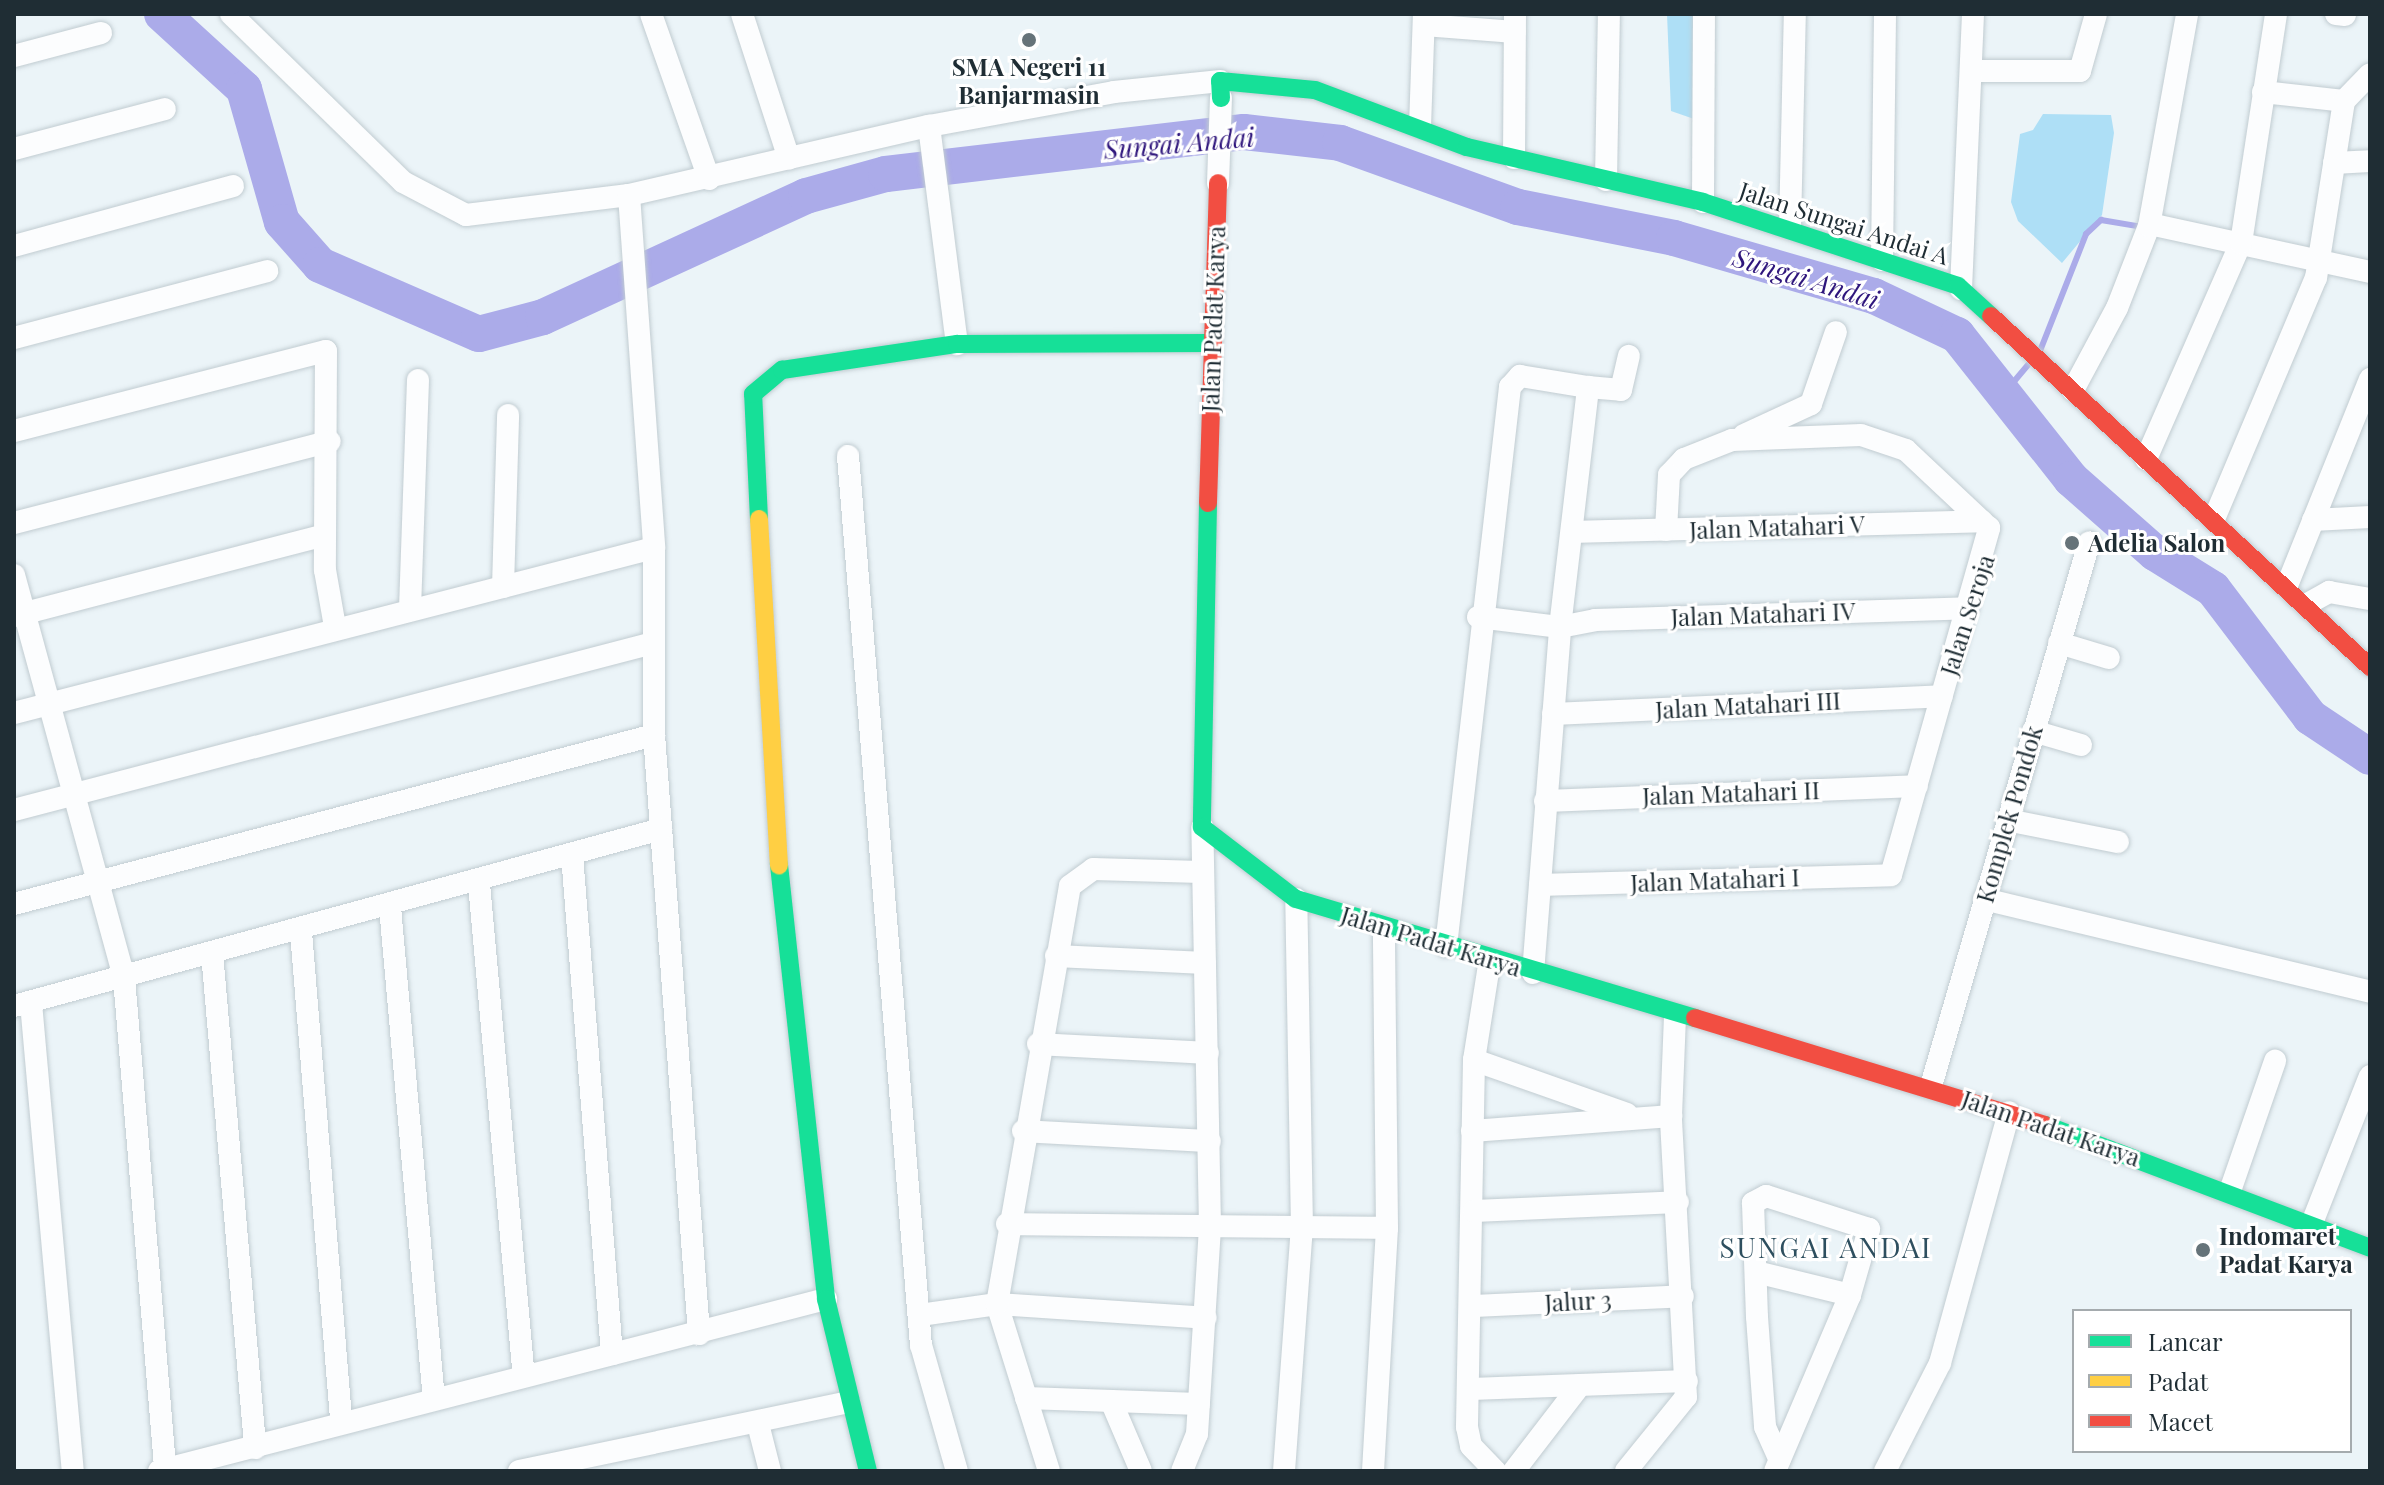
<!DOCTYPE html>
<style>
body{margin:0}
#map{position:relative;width:2384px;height:1485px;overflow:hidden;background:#ebf4f8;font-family:"Playfair Display",serif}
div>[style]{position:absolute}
.green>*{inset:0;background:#aedff6}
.stream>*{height:6px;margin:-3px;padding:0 3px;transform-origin:3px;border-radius:3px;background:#ababe9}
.river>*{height:36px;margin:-18px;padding:0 18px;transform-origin:18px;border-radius:18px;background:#ababe9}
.roads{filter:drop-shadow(0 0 2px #c1ccd1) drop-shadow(0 0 2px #c1ccd1)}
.street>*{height:22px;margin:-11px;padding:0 11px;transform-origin:11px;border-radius:11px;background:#fcfdfe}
.fast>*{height:18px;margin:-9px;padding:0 9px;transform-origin:9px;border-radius:9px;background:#16e098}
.slow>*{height:18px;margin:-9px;padding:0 9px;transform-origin:9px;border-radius:9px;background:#ffcf43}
.jam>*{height:18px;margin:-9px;padding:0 9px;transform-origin:9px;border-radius:9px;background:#f24e42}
.dots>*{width:22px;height:22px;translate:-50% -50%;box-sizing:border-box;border:4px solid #fff;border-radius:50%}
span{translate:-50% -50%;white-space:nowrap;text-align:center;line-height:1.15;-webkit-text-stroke:6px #fff;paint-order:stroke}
.poi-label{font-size:24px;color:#1f2d34;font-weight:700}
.left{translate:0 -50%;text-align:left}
.street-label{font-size:24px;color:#1f2d34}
.water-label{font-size:26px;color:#2f167c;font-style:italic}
.quarter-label{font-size:28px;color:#2e4f5f;letter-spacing:2px}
.frame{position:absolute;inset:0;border:16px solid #1f2d34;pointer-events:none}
.legend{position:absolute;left:2072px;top:1309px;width:280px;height:144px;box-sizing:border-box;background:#fff;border:2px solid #a5abae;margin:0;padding:10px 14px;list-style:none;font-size:24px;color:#1f2d34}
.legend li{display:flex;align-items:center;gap:16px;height:40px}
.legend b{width:40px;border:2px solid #a5abae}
</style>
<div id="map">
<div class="green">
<i style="clip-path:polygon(1667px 14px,1701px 14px,1697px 120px,1671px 111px)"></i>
<i style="clip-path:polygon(2043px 114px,2111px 115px,2114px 133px,2102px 215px,2062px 263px,2018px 221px,2011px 202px,2020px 134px,2033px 130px)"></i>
</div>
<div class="stream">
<i style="left:2040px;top:351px;width:126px;rotate:-68.5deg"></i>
<i style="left:2086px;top:234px;width:21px;rotate:-43deg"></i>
<i style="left:2101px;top:220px;width:43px;rotate:9.5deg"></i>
<i style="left:2006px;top:391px;width:34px;rotate:-50deg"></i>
</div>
<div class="river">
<i style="left:162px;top:14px;width:111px;rotate:42.4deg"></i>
<i style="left:244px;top:89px;width:138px;rotate:74.1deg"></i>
<i style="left:282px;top:222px;width:57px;rotate:48.5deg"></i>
<i style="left:320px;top:265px;width:173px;rotate:23.5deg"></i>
<i style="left:479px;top:334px;width:66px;rotate:-14.9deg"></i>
<i style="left:543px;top:317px;width:289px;rotate:-24.7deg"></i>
<i style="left:806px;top:196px;width:83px;rotate:-15.4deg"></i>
<i style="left:886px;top:174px;width:360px;rotate:-6.7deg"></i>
<i style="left:1244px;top:132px;width:97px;rotate:6.5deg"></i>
<i style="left:1340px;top:143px;width:189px;rotate:19.8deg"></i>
<i style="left:1518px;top:207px;width:159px;rotate:11.2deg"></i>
<i style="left:1674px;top:238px;width:208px;rotate:16.2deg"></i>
<i style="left:1874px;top:296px;width:92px;rotate:25.2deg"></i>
<i style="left:1957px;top:335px;width:184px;rotate:51.6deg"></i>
<i style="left:2071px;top:479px;width:112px;rotate:41.4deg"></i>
<i style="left:2155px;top:553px;width:68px;rotate:31.8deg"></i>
<i style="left:2213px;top:589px;width:161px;rotate:52.8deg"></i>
<i style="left:2310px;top:717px;width:72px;rotate:33.7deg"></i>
</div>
<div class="roads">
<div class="street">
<i style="left:231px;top:14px;width:240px;rotate:44.3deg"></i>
<i style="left:403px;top:182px;width:71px;rotate:27.6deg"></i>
<i style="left:466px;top:215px;width:164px;rotate:-7deg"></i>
<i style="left:629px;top:195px;width:308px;rotate:-13deg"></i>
<i style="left:929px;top:126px;width:188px;rotate:-10.4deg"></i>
<i style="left:1114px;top:92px;width:107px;rotate:-5.9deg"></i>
<i style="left:651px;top:14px;width:175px;rotate:70.6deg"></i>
<i style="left:742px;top:14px;width:152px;rotate:72deg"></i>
<i style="left:2336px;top:14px;width:9px;rotate:6deg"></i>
<i style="left:1424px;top:25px;width:91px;rotate:4.4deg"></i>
<i style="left:14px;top:56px;width:90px;rotate:-14.8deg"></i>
<i style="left:1972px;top:71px;width:108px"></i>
<i style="left:2080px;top:71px;width:59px;rotate:-74.3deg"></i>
<i style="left:2263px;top:92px;width:81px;rotate:6.3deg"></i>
<i style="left:929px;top:126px;width:220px;rotate:82.7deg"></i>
<i style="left:1420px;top:127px;width:113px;rotate:-88deg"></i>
<i style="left:14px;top:149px;width:156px;rotate:-14.8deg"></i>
<i style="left:1514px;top:158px;width:144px;rotate:-89.6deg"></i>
<i style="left:2334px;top:163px;width:36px;rotate:-3deg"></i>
<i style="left:1606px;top:180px;width:166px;rotate:-89deg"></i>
<i style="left:1218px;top:183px;width:85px;rotate:-88deg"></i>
<i style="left:629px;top:195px;width:354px;rotate:85.9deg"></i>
<i style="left:654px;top:548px;width:187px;rotate:90deg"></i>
<i style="left:654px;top:735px;width:601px;rotate:85.7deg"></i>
<i style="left:1703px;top:202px;width:188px;rotate:-89.7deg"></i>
<i style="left:2150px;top:224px;width:225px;rotate:12.3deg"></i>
<i style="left:1790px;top:227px;width:213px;rotate:-88.7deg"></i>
<i style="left:14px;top:246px;width:227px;rotate:-15.3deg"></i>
<i style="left:1882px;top:260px;width:246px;rotate:-89.3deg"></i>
<i style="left:1961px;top:289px;width:275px;rotate:-87.5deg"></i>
<i style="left:14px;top:338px;width:262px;rotate:-14.8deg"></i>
<i style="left:2073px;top:390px;width:93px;rotate:-61.8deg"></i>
<i style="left:2117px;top:308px;width:88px;rotate:-68.7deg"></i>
<i style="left:2149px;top:226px;width:215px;rotate:-79.8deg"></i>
<i style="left:14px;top:431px;width:322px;rotate:-14.4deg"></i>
<i style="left:326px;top:351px;width:219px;rotate:90.3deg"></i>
<i style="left:325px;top:570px;width:58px;rotate:80deg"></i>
<i style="left:1744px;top:435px;width:74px;rotate:-24.8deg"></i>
<i style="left:1811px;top:404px;width:76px;rotate:-70.9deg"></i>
<i style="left:848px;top:456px;width:892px;rotate:85.31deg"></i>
<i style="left:921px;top:1345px;width:131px;rotate:74.1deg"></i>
<i style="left:2146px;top:459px;width:236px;rotate:-66.3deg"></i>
<i style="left:2241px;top:243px;width:232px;rotate:-81.3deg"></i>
<i style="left:2214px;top:519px;width:262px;rotate:-67.1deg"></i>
<i style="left:2316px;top:278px;width:179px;rotate:-81deg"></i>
<i style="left:2344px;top:101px;width:37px;rotate:-46deg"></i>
<i style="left:2313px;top:520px;width:57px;rotate:-3deg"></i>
<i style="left:14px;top:523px;width:326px;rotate:-14.5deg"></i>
<i style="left:1572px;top:532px;width:410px;rotate:-1.5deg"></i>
<i style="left:14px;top:575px;width:418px;rotate:74.7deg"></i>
<i style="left:124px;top:978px;width:494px;rotate:85.2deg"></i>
<i style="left:2288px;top:583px;width:220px;rotate:-68.1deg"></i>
<i style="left:503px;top:587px;width:172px;rotate:-88.3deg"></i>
<i style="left:2309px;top:603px;width:23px;rotate:-29deg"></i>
<i style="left:2329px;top:592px;width:42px;rotate:9.7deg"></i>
<i style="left:410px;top:609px;width:229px;rotate:-88deg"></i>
<i style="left:14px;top:616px;width:321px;rotate:-14.6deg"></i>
<i style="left:1478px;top:617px;width:83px;rotate:7deg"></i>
<i style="left:1560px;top:627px;width:36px;rotate:-11deg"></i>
<i style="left:1595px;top:620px;width:373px;rotate:-1.8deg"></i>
<i style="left:2059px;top:643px;width:52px;rotate:16.7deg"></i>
<i style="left:14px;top:713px;width:661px;rotate:-14.46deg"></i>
<i style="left:1553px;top:714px;width:389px;rotate:-2.6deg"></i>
<i style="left:2033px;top:731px;width:50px;rotate:16.3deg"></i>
<i style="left:1545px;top:801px;width:372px;rotate:-2.3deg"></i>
<i style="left:14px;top:810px;width:660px;rotate:-14.65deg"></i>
<i style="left:2007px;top:820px;width:113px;rotate:11.2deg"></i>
<i style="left:572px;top:855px;width:501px;rotate:85.42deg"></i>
<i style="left:479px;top:884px;width:493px;rotate:84.8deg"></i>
<i style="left:1540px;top:885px;width:351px;rotate:-1.6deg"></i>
<i style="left:1891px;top:875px;width:361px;rotate:-74.2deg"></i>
<i style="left:1989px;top:528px;width:114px;rotate:-136.8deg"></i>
<i style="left:1906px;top:450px;width:47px;rotate:-161.6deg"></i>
<i style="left:1861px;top:435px;width:129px;rotate:177.8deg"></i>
<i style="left:1732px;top:440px;width:52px;rotate:158.4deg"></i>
<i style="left:1684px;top:459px;width:22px;rotate:133deg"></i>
<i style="left:1669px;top:475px;width:55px;rotate:93.1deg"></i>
<i style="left:1984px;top:899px;width:397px;rotate:13.5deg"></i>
<i style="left:14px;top:904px;width:662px;rotate:-14.79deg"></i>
<i style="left:390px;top:907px;width:491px;rotate:84.9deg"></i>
<i style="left:301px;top:932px;width:493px;rotate:85.3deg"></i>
<i style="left:1446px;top:946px;width:563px;rotate:-83.47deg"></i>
<i style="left:1510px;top:387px;width:15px;rotate:-48deg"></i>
<i style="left:1520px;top:376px;width:69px;rotate:9.2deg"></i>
<i style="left:212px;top:953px;width:497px;rotate:85deg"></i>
<i style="left:1056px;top:956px;width:149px;rotate:2.7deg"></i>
<i style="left:1490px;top:959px;width:102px;rotate:99deg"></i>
<i style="left:1474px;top:1060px;width:367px;rotate:91.1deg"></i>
<i style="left:1467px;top:1427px;width:19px;rotate:78deg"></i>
<i style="left:1471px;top:1446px;width:35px;rotate:46deg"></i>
<i style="left:1533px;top:973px;width:347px;rotate:-85.5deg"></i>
<i style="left:1560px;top:627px;width:242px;rotate:-83.3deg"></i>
<i style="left:1588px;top:387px;width:33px;rotate:5deg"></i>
<i style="left:1621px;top:390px;width:35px;rotate:-77deg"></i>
<i style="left:31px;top:1003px;width:470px;rotate:84.9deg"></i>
<i style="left:14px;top:1006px;width:671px;rotate:-15.3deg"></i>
<i style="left:1038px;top:1044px;width:170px;rotate:3deg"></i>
<i style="left:1474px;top:1060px;width:162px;rotate:19.4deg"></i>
<i style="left:1931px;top:1086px;width:566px;rotate:-73.78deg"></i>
<i style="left:1023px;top:1131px;width:187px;rotate:3.1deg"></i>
<i style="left:1472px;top:1131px;width:200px;rotate:-4.3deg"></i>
<i style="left:2230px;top:1191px;width:138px;rotate:-70.9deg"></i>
<i style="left:1474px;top:1211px;width:204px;rotate:-2.5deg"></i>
<i style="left:2312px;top:1223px;width:158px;rotate:-68.5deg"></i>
<i style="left:1007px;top:1224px;width:380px;rotate:0.6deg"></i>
<i style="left:1756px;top:1272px;width:97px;rotate:13.7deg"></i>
<i style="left:1474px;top:1306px;width:209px;rotate:-2.7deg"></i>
<i style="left:920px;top:1315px;width:78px;rotate:-8.1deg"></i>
<i style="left:997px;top:1304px;width:209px;rotate:3.8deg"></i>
<i style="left:1471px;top:1389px;width:216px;rotate:-2.1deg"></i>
<i style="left:1026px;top:1398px;width:173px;rotate:2deg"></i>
<i style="left:1111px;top:1401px;width:76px;rotate:66.8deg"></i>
<i style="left:758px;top:1424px;width:49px;rotate:75.7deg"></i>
<i style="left:159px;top:1471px;width:689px;rotate:-14.46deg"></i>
<i style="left:519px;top:1471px;width:337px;rotate:-11.8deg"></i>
<i style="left:1049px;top:1471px;width:175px;rotate:-107.3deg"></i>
<i style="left:997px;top:1304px;width:424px;rotate:-80.1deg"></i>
<i style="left:1070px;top:886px;width:29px;rotate:-36deg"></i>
<i style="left:1093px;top:869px;width:108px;rotate:1.6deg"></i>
<i style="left:1182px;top:1471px;width:40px;rotate:-68deg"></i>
<i style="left:1197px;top:1434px;width:207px;rotate:-86.4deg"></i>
<i style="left:1210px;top:1227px;width:400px;rotate:-91.1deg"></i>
<i style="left:1284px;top:1471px;width:244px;rotate:-85.8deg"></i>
<i style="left:1302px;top:1228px;width:329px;rotate:-91deg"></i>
<i style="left:1373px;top:1471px;width:243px;rotate:-86.7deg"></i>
<i style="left:1387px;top:1228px;width:300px;rotate:-90.6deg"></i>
<i style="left:1514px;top:1471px;width:105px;rotate:-52.4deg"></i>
<i style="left:1626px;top:1471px;width:95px;rotate:-51deg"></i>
<i style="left:1686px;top:1397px;width:281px;rotate:-93.1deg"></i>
<i style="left:1671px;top:1116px;width:99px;rotate:-87.7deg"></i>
<i style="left:1775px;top:1471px;width:191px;rotate:-66.9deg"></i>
<i style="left:1850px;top:1295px;width:69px;rotate:-73.9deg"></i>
<i style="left:1869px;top:1229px;width:108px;rotate:-162.2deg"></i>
<i style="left:1766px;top:1196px;width:15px;rotate:152deg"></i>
<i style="left:1753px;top:1203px;width:114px;rotate:88deg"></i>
<i style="left:1757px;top:1317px;width:110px;rotate:85.8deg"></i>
<i style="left:1765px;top:1427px;width:36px;rotate:66deg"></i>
<i style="left:1885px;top:1471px;width:121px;rotate:-63deg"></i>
<i style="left:1940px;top:1363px;width:260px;rotate:-74.6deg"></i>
</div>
<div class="fast">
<i style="left:1221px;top:98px;width:17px;rotate:-93deg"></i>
<i style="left:1220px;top:81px;width:95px;rotate:5.4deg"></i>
<i style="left:1315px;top:90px;width:162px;rotate:20.6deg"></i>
<i style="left:1467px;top:147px;width:242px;rotate:13.1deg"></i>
<i style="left:1703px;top:202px;width:268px;rotate:18.2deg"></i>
<i style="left:1958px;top:286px;width:45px;rotate:42.3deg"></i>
<i style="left:1208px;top:503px;width:324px;rotate:91.1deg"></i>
<i style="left:1202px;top:827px;width:118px;rotate:37.5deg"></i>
<i style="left:1296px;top:899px;width:416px;rotate:16.6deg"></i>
<i style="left:759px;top:519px;width:125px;rotate:-92.7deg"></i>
<i style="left:753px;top:394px;width:38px;rotate:-40deg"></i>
<i style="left:782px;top:370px;width:177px;rotate:-8.5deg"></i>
<i style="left:957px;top:344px;width:254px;rotate:-0.2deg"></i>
<i style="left:779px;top:865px;width:437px;rotate:83.8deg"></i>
<i style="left:826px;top:1299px;width:177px;rotate:76.3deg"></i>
<i style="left:2045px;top:1125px;width:347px;rotate:20.7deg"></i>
</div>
<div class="slow">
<i style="left:759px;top:519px;width:347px;rotate:86.7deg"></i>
</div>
<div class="jam">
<i style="left:1991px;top:316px;width:517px;rotate:42.8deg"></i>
<i style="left:1208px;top:503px;width:320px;rotate:-88.2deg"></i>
<i style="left:1695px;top:1018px;width:366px;rotate:17deg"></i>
</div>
</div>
<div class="dots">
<i style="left:1029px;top:40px;background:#667379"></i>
<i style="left:2072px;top:543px;background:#667379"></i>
<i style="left:2203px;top:1250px;background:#667379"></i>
</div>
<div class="poi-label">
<span style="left:1029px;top:81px">SMA Negeri 11<br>Banjarmasin</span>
<span class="left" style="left:2088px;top:543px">Adelia Salon</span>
<span class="left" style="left:2219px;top:1250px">Indomaret<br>Padat Karya</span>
</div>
<div class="street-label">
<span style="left:1844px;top:223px;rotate:18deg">Jalan Sungai Andai A</span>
<span style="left:1213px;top:319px;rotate:-88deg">Jalan Padat Karya</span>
<span style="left:1777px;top:527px;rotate:-2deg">Jalan Matahari V</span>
<span style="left:1763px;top:614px;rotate:-2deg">Jalan Matahari IV</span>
<span style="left:1967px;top:615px;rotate:-72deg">Jalan Seroja</span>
<span style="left:1748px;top:705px;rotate:-3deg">Jalan Matahari III</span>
<span style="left:1731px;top:793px;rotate:-2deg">Jalan Matahari II</span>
<span style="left:2009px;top:814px;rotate:-74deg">Komplek Pondok</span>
<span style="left:1715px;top:880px;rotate:-2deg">Jalan Matahari I</span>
<span style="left:1431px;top:941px;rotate:17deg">Jalan Padat Karya</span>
<span style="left:2051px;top:1128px;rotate:19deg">Jalan Padat Karya</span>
<span style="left:1578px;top:1301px;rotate:-3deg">Jalur 3</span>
</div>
<div class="water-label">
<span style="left:1179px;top:143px;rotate:-5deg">Sungai Andai</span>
<span style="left:1806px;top:278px;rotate:17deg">Sungai Andai</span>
</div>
<div class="quarter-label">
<span style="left:1826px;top:1247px">SUNGAI ANDAI</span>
</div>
<div class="frame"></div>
<ul class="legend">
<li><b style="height:10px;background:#16e098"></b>Lancar</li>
<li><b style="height:10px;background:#ffcf43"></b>Padat</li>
<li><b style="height:10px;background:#f24e42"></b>Macet</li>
</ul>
</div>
